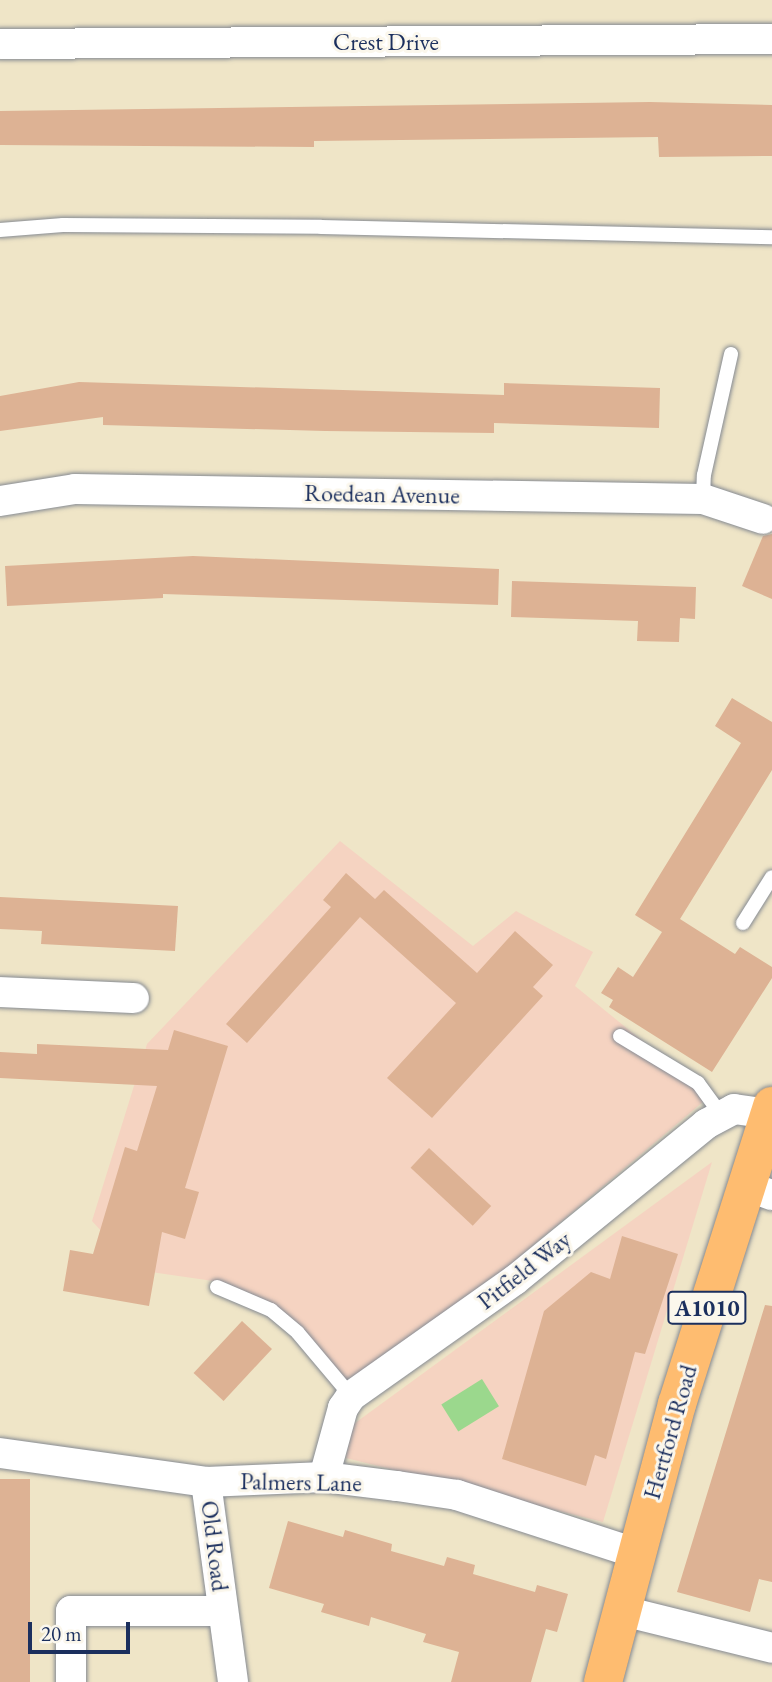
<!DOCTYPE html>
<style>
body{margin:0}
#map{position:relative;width:772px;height:1682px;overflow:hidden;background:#efe5c7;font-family:"EB Garamond",serif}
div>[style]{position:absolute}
.built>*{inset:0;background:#f5d3c1}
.green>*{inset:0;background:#9bd88d;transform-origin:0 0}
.building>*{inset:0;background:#ddb294;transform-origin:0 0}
.roads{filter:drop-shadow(0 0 2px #858a92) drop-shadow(0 0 2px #858a92)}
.service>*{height:14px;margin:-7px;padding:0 7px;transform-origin:7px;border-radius:7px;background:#fff}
.minor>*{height:30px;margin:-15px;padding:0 15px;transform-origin:15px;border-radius:15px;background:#fff}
.primary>*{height:38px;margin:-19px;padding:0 19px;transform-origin:19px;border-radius:19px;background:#febc70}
span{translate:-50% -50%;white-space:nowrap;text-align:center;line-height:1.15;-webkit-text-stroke:6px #fbf7ec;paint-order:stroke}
.shield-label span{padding:2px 5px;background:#fbf7ec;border:2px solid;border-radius:5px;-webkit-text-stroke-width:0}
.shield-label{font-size:23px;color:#1b2f5e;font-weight:700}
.street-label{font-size:24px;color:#1b2f5e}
.scale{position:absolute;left:28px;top:1622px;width:102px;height:32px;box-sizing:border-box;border:4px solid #1b2f5e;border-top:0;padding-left:9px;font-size:21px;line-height:24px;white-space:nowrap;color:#1b2f5e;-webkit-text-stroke:5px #fbf7ec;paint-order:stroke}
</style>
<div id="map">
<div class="built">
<i style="clip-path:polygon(340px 841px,473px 946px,516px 911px,593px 952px,575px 986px,710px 1096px,357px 1394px,281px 1316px,227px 1283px,137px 1270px,92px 1221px,147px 1044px)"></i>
<i style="clip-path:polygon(712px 1162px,603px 1522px,346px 1458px,351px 1426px)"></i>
</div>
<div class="green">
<i style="left:482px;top:1379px;width:32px;height:48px;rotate:58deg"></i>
</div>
<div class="building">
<i style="clip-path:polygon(650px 102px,772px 105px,772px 156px,659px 157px,658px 137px,314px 141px,314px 147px,0 145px,0 111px)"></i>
<i style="clip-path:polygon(79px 382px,504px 395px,504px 383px,660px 388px,659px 428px,494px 423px,494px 433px,325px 431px,103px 425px,103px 417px,0 431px,0 396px)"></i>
<i style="clip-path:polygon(772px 534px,772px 599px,742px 586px,763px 536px)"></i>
<i style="clip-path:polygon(193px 556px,499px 569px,498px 605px,163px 594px,163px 598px,7px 606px,5px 566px)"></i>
<i style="clip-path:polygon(512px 581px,696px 587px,695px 619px,680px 618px,679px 642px,637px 641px,638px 621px,511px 617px)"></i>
<i style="clip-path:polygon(732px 698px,772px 722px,772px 770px,680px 919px,735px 954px,740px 947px,772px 967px,772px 978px,712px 1072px,609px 1007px,613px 1000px,601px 993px,618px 967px,633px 977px,662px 932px,635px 915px,741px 743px,715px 726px)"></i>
<i style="clip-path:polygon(346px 873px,375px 899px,384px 890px,477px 973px,515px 931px,553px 965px,533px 987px,543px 996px,432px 1118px,387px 1078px,456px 1003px,360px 917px,247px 1043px,226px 1024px,331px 907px,323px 900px)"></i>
<i style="clip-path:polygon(0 897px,178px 906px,175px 951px,41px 944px,42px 931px,0 929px)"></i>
<i style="clip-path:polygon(174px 1030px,228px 1046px,185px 1188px,199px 1192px,185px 1239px,162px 1232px,149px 1306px,63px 1291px,70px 1250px,93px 1254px,125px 1147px,137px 1151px,157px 1086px,0 1078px,0 1052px,37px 1054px,37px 1044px,168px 1050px)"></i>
<i style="left:429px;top:1148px;width:85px;height:27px;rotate:43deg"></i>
<i style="clip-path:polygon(622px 1236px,678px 1254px,645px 1354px,635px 1352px,606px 1459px,595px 1455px,586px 1486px,502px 1459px,544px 1311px,591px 1272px,610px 1279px)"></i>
<i style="clip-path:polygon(765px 1305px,772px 1306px,772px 1582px,759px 1579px,750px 1612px,677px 1592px)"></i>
<i style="left:242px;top:1321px;width:41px;height:71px;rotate:43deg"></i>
<i style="left:0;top:1479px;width:30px;height:203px"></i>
<i style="clip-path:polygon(288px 1521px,343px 1537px,345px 1530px,392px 1544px,391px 1551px,444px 1566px,447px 1557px,475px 1565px,473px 1574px,535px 1592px,537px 1585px,568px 1594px,557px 1632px,546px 1629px,531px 1682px,451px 1682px,459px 1652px,423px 1642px,426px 1634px,371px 1617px,369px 1626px,321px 1612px,324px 1604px,269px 1588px)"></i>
</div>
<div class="roads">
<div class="service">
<i style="left:0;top:230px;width:63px;rotate:-4.5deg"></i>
<i style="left:63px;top:225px;width:258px;rotate:0.4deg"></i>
<i style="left:321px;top:227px;width:451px;rotate:1.3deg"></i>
<i style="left:703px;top:499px;width:24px;rotate:-88deg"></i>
<i style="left:704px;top:475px;width:124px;rotate:-77.4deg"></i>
<i style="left:743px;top:923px;width:54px;rotate:-57.8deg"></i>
<i style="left:620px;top:1036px;width:91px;rotate:31.1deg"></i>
<i style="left:698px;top:1083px;width:41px;rotate:54deg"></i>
<i style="left:217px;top:1287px;width:59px;rotate:23.1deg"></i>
<i style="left:271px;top:1310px;width:35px;rotate:40deg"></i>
<i style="left:298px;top:1333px;width:82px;rotate:49.9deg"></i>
</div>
<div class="minor">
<i style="left:0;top:44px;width:772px;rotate:-0.37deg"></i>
<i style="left:0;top:501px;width:76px;rotate:-9.1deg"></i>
<i style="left:75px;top:489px;width:628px;rotate:0.91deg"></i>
<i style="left:703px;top:499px;width:63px;rotate:18.4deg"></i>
<i style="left:0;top:992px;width:134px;rotate:2.6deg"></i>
<i style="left:744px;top:1185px;width:30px;rotate:20deg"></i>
<i style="left:0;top:1453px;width:208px;rotate:8deg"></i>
<i style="left:206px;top:1482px;width:118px;rotate:-2.4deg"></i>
<i style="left:324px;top:1477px;width:74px;rotate:7deg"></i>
<i style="left:397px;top:1486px;width:61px;rotate:8.5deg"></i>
<i style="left:457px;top:1495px;width:187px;rotate:18deg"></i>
<i style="left:324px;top:1477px;width:72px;rotate:-74.6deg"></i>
<i style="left:343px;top:1408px;width:14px;rotate:-56deg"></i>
<i style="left:351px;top:1396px;width:201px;rotate:-35.3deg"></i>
<i style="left:515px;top:1280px;width:247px;rotate:-39.2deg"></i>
<i style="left:706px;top:1124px;width:32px;rotate:-28deg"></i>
<i style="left:734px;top:1109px;width:34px;rotate:8deg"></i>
<i style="left:206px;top:1482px;width:202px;rotate:82.3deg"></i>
<i style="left:619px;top:1610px;width:158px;rotate:13.9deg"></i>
<i style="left:71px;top:1682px;width:71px;rotate:-90deg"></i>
<i style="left:71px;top:1611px;width:152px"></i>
</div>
<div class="primary">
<i style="left:603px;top:1682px;width:288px;rotate:-75.1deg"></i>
<i style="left:677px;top:1404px;width:313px;rotate:-72.3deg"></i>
</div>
</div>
<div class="shield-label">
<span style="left:707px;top:1308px">A1010</span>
</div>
<div class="street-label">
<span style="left:386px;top:42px">Crest Drive</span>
<span style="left:382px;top:494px;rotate:1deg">Roedean Avenue</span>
<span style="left:524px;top:1270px;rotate:-38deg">Pitfield Way</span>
<span style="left:670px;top:1432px;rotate:-74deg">Hertford Road</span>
<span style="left:301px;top:1482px;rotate:1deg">Palmers Lane</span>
<span style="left:215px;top:1546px;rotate:83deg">Old Road</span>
</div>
<div class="scale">20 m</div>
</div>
